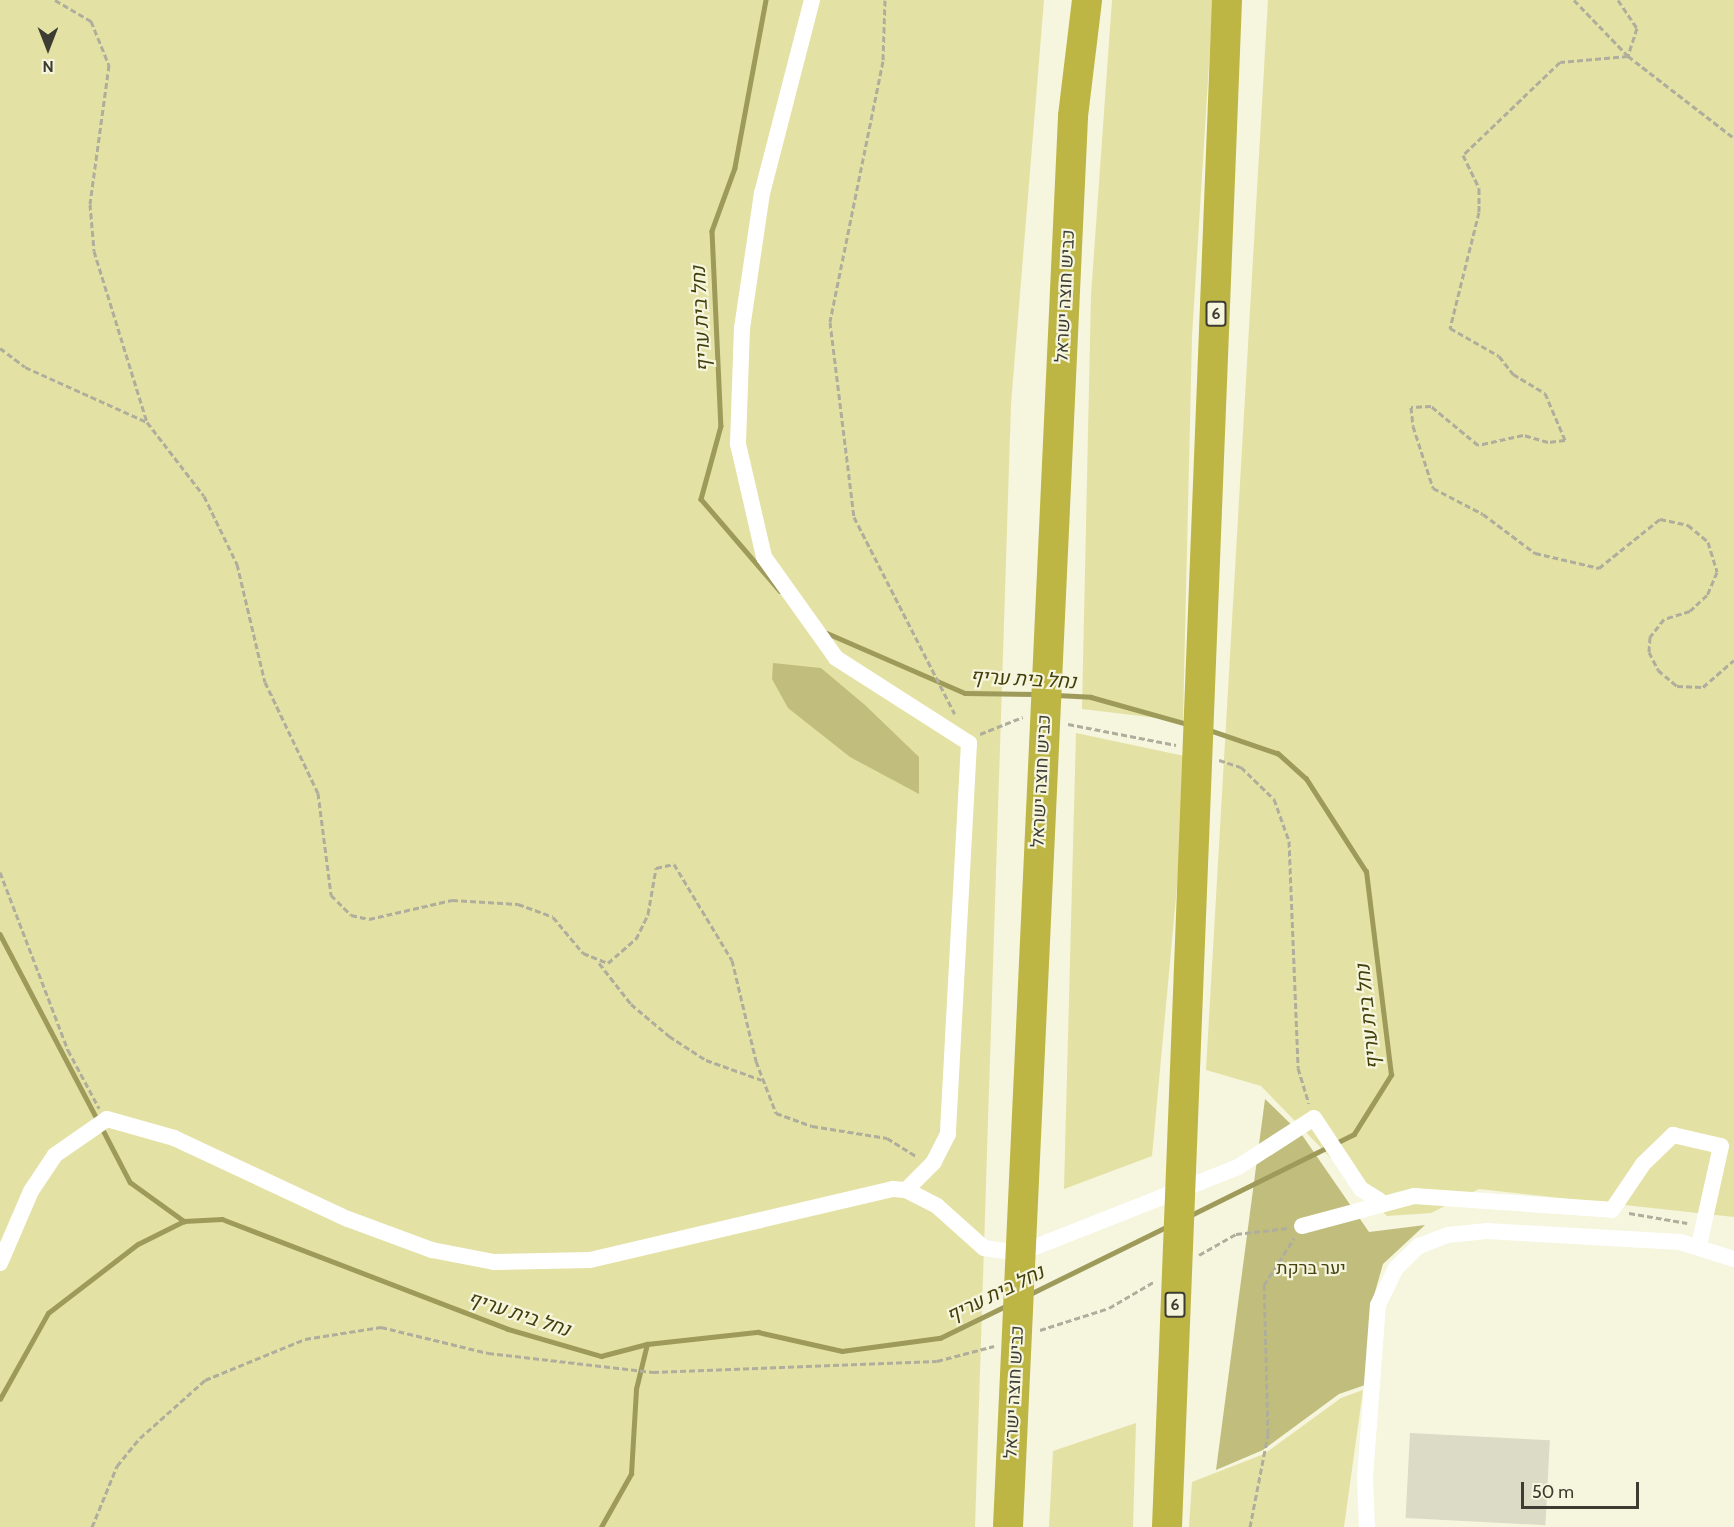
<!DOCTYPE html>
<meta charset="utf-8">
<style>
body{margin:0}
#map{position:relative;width:1734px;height:1527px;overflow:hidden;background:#f6f5de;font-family:Cabin,Heebo,sans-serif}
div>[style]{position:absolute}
.green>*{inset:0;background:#e4e1a4}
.forest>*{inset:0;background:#c1be7d}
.stream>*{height:4.5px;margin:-2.25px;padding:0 2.25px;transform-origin:2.25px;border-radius:2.25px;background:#9e9a5a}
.building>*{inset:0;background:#dcdbc5;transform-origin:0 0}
.path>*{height:3px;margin-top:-1.5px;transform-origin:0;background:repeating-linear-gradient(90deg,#afae9c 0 6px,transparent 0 9px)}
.street>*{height:16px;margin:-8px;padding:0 8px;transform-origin:8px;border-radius:8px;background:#fff}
.highway>*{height:30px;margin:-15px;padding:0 15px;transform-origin:15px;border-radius:15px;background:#bdb544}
span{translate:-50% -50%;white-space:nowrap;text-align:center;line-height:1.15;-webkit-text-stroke:4.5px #f6f5de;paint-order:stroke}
.shield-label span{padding:2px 4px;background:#f6f5de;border:2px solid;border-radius:4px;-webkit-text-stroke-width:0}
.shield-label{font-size:16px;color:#3d3c33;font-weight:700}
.street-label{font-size:18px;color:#3d3c33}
.park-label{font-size:18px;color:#464210}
.water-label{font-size:20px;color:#433f0b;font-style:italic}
.north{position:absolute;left:18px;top:18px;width:60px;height:60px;-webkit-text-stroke:4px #f6f5de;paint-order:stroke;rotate:180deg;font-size:16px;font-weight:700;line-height:24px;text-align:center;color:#3d3c33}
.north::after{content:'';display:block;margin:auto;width:21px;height:27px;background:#3d3c33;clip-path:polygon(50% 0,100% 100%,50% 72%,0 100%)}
.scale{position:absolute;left:1521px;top:1482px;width:118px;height:27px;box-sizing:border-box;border:3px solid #3d3c33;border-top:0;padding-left:8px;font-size:18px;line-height:21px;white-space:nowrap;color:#3d3c33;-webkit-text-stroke:4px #f6f5de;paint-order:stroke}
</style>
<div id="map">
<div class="green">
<i style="clip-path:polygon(0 0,1044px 0,1011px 404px,975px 1527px,0 1527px)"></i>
<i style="clip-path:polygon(1112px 0,1213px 0,1192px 336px,1183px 721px,1082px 709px,1091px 295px)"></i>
<i style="clip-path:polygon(1268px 0,1734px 0,1734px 1217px,1479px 1189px,1431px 1213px,1387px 1216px,1261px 1086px,1206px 1070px)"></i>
<i style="clip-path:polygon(1076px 733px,1189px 757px,1152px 1156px,1064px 1189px)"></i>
<i style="clip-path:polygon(1363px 1390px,1344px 1527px,1189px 1527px,1192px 1482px,1264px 1454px,1341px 1398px)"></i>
<i style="clip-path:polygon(1136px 1423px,1133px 1527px,1049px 1527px,1053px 1451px)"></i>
</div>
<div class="forest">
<i style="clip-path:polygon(773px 663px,821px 668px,865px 705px,919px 757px,919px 794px,850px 757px,788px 708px,772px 679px)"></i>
<i style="clip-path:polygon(1265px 1099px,1302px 1135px,1369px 1232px,1425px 1225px,1383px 1264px,1371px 1306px,1368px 1384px,1339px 1394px,1263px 1450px,1216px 1470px)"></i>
</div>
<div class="stream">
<i style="left:766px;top:0;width:171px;rotate:100.5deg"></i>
<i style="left:735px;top:168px;width:67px;rotate:110.1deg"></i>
<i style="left:712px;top:231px;width:195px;rotate:87.4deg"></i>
<i style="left:721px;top:426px;width:76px;rotate:105.3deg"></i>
<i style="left:701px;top:499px;width:121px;rotate:49.3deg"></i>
<i style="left:827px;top:633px;width:150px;rotate:23.5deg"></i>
<i style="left:965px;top:693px;width:71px;rotate:0.8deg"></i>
<i style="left:1056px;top:695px;width:35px;rotate:3deg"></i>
<i style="left:1091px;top:697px;width:101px;rotate:15.6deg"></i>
<i style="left:0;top:934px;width:211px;rotate:62.3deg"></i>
<i style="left:102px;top:1128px;width:61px;rotate:62.6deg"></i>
<i style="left:130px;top:1182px;width:67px;rotate:35.8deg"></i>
<i style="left:1189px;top:1216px;width:184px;rotate:-26.4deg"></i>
<i style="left:1354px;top:1134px;width:70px;rotate:-57.9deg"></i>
<i style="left:1391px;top:1075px;width:205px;rotate:-97deg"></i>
<i style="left:1366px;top:872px;width:111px;rotate:-122.8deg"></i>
<i style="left:1306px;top:779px;width:38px;rotate:-138deg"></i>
<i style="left:1278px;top:754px;width:74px;rotate:-161.1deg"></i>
<i style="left:1030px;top:1294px;width:154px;rotate:-26.2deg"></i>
<i style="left:0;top:1399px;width:98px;rotate:-60.8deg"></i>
<i style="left:48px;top:1313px;width:113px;rotate:-37.5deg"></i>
<i style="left:138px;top:1244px;width:51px;rotate:-26.6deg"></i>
<i style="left:184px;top:1221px;width:38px;rotate:-3deg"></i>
<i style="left:222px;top:1219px;width:306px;rotate:21deg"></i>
<i style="left:508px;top:1329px;width:97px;rotate:16.2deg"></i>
<i style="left:601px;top:1356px;width:48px;rotate:-14.6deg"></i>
<i style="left:647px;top:1344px;width:112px;rotate:-6.2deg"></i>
<i style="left:758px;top:1332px;width:86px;rotate:12.7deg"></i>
<i style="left:842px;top:1351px;width:99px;rotate:-7.6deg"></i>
<i style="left:940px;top:1338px;width:73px;rotate:-25.9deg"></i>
<i style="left:601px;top:1527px;width:61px;rotate:-60.5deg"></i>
<i style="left:631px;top:1474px;width:85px;rotate:-86.6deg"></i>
<i style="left:636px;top:1389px;width:46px;rotate:-76.3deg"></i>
</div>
<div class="building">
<i style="left:1410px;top:1433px;width:140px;height:85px;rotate:3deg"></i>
</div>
<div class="path">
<i style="left:55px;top:0;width:42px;rotate:30.3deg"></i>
<i style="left:91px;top:21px;width:48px;rotate:67.8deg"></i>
<i style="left:109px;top:65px;width:140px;rotate:97.8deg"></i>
<i style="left:90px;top:204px;width:47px;rotate:85.1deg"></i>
<i style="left:94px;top:251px;width:179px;rotate:72.8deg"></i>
<i style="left:147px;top:422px;width:93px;rotate:52.4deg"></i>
<i style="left:204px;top:496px;width:76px;rotate:64.1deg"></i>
<i style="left:237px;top:564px;width:121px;rotate:76.7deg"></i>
<i style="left:265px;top:682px;width:123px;rotate:64.5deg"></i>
<i style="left:318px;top:793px;width:103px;rotate:82.7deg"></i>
<i style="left:331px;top:895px;width:28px;rotate:45deg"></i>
<i style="left:351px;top:915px;width:18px;rotate:13deg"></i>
<i style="left:369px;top:919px;width:85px;rotate:-12.9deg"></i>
<i style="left:452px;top:900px;width:66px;rotate:3.5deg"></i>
<i style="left:518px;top:904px;width:37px;rotate:20deg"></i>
<i style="left:553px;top:917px;width:47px;rotate:50.2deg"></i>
<i style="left:583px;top:953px;width:27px;rotate:22deg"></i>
<i style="left:608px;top:963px;width:37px;rotate:-41deg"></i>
<i style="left:636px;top:939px;width:28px;rotate:-64deg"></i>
<i style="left:648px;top:914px;width:47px;rotate:-80.1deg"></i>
<i style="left:656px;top:868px;width:18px;rotate:-13deg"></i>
<i style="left:674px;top:864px;width:112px;rotate:58.9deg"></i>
<i style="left:732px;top:960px;width:104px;rotate:76.6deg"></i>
<i style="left:756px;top:1061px;width:56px;rotate:69deg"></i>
<i style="left:776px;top:1113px;width:38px;rotate:20deg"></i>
<i style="left:812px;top:1126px;width:76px;rotate:9.1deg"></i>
<i style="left:887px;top:1138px;width:36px;rotate:32deg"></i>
<i style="left:885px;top:0;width:61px;rotate:91.9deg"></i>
<i style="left:883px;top:61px;width:266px;rotate:101.5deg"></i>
<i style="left:830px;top:322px;width:196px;rotate:83deg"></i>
<i style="left:854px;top:517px;width:221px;rotate:62.9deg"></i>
<i style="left:1574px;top:0;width:78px;rotate:46deg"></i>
<i style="left:1628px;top:56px;width:134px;rotate:37.7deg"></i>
<i style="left:1618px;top:0;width:34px;rotate:56deg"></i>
<i style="left:1637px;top:28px;width:29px;rotate:108deg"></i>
<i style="left:1628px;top:56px;width:68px;rotate:175deg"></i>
<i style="left:1560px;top:62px;width:134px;rotate:136.2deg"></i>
<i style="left:1463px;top:155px;width:37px;rotate:64deg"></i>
<i style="left:1479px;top:188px;width:24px;rotate:90deg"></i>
<i style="left:1479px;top:212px;width:120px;rotate:104deg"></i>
<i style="left:1450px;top:328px;width:56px;rotate:29.7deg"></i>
<i style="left:1499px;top:356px;width:23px;rotate:52deg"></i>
<i style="left:1513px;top:374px;width:37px;rotate:31deg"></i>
<i style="left:1545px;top:393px;width:51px;rotate:66.9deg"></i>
<i style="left:1565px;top:440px;width:17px;rotate:173deg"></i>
<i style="left:1548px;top:442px;width:26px;rotate:-164deg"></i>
<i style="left:1523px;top:435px;width:46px;rotate:167.5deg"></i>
<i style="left:1478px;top:445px;width:61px;rotate:-140.3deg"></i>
<i style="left:1431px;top:406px;width:20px;rotate:177deg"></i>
<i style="left:1411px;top:407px;width:19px;rotate:84deg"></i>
<i style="left:1413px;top:426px;width:65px;rotate:72.1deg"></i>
<i style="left:1433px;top:488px;width:56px;rotate:27.5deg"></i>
<i style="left:1483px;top:514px;width:65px;rotate:36.9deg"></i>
<i style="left:1535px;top:553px;width:66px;rotate:13.2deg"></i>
<i style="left:1599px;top:568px;width:78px;rotate:-38.8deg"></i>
<i style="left:1660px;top:519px;width:29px;rotate:12deg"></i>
<i style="left:1688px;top:525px;width:26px;rotate:40deg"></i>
<i style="left:1708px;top:542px;width:31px;rotate:73deg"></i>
<i style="left:1717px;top:572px;width:25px;rotate:113deg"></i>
<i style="left:1707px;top:595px;width:23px;rotate:137deg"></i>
<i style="left:1690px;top:611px;width:27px;rotate:163deg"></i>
<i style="left:1664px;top:619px;width:23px;rotate:128deg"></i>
<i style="left:1650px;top:637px;width:15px;rotate:94deg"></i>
<i style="left:1649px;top:652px;width:20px;rotate:63deg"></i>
<i style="left:1658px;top:670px;width:25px;rotate:40deg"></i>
<i style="left:1677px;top:686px;width:26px;rotate:2deg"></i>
<i style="left:1703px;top:687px;width:41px;rotate:-41.1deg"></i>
<i style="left:0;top:348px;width:31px;rotate:37deg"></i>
<i style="left:25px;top:367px;width:134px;rotate:24.3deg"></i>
<i style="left:1068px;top:724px;width:110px;rotate:11deg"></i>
<i style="left:980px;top:734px;width:46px;rotate:-21.6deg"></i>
<i style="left:1219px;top:760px;width:23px;rotate:18deg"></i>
<i style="left:1241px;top:767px;width:46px;rotate:44.1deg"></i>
<i style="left:1274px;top:799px;width:45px;rotate:70.3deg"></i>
<i style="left:1289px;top:841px;width:227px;rotate:87.7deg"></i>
<i style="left:1298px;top:1068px;width:37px;rotate:73deg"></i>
<i style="left:0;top:872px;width:191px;rotate:69.1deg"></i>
<i style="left:68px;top:1050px;width:66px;rotate:61.9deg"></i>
<i style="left:599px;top:963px;width:52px;rotate:52deg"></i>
<i style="left:631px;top:1004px;width:50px;rotate:40.1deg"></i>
<i style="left:669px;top:1036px;width:44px;rotate:33deg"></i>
<i style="left:706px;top:1060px;width:59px;rotate:19.7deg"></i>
<i style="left:1629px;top:1213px;width:59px;rotate:9.8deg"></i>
<i style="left:1199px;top:1255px;width:43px;rotate:-29.6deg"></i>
<i style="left:1236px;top:1234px;width:53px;rotate:-6.5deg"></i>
<i style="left:1040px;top:1330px;width:72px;rotate:-17.7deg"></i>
<i style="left:1109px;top:1308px;width:53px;rotate:-30.4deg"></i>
<i style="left:92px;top:1527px;width:66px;rotate:-67.7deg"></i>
<i style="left:117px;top:1466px;width:36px;rotate:-51deg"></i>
<i style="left:140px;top:1438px;width:87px;rotate:-41.7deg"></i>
<i style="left:205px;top:1380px;width:108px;rotate:-22.3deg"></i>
<i style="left:305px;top:1339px;width:77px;rotate:-9deg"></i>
<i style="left:381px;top:1327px;width:110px;rotate:13.7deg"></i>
<i style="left:488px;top:1353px;width:166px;rotate:6.6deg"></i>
<i style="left:653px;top:1372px;width:284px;rotate:-2.2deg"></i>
<i style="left:937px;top:1361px;width:59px;rotate:-14.7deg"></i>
<i style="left:1250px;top:1527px;width:95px;rotate:-79deg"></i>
<i style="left:1268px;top:1434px;width:149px;rotate:-91.5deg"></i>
<i style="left:1264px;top:1285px;width:56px;rotate:-57.4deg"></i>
</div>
<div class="street">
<i style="left:812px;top:0;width:199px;rotate:104.5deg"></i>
<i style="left:762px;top:193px;width:136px;rotate:98.4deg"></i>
<i style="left:742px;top:328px;width:116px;rotate:92deg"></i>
<i style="left:738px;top:444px;width:116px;rotate:77deg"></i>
<i style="left:764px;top:557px;width:124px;rotate:54.5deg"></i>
<i style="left:836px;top:658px;width:158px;rotate:32.6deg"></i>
<i style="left:969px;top:743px;width:392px;rotate:93.1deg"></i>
<i style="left:948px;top:1134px;width:31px;rotate:117deg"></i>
<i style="left:934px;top:1162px;width:40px;rotate:135deg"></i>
<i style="left:1302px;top:1226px;width:116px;rotate:-15deg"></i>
<i style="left:1414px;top:1196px;width:198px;rotate:4deg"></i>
<i style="left:1612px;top:1210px;width:55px;rotate:-56deg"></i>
<i style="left:1643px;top:1164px;width:42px;rotate:-44deg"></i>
<i style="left:1673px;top:1135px;width:49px;rotate:12.9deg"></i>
<i style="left:1721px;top:1146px;width:101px;rotate:102.5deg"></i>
<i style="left:0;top:1263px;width:78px;rotate:-66.7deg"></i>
<i style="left:31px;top:1191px;width:43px;rotate:-56.3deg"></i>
<i style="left:55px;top:1155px;width:63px;rotate:-34.7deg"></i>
<i style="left:107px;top:1119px;width:70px;rotate:15.8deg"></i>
<i style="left:174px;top:1138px;width:192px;rotate:25deg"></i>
<i style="left:348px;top:1219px;width:90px;rotate:20.3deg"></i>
<i style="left:432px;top:1250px;width:63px;rotate:11deg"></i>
<i style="left:494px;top:1262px;width:96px;rotate:-1.2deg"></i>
<i style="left:590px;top:1260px;width:311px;rotate:-13.2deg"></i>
<i style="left:893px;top:1189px;width:13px;rotate:4deg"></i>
<i style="left:906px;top:1190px;width:35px;rotate:27deg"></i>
<i style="left:937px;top:1206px;width:63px;rotate:41.8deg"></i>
<i style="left:984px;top:1248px;width:36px;rotate:8deg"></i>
<i style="left:1020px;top:1253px;width:234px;rotate:-21.5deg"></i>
<i style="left:1238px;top:1167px;width:90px;rotate:-32.8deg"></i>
<i style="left:1314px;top:1118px;width:85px;rotate:56.5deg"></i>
<i style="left:1361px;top:1189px;width:22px;rotate:32deg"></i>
<i style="left:1367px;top:1527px;width:50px;rotate:-92.3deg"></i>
<i style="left:1365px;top:1477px;width:172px;rotate:-85.7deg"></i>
<i style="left:1378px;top:1305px;width:41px;rotate:-64.1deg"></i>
<i style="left:1396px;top:1268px;width:32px;rotate:-44deg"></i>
<i style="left:1419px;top:1246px;width:31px;rotate:-21deg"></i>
<i style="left:1448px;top:1235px;width:39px;rotate:-6deg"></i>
<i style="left:1487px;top:1231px;width:193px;rotate:3.3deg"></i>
<i style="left:1680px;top:1242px;width:57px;rotate:17.5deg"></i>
</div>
<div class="highway">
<i style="left:1008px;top:1527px;width:1412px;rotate:-87.36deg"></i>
<i style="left:1073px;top:116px;width:117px;rotate:-83.1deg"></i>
<i style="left:1167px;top:1527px;width:1528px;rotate:-87.75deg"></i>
</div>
<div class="shield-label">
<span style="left:1216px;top:314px">6</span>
<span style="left:1175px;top:1305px">6</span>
</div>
<div class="street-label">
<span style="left:1065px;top:296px;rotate:-87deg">כביש חוצה ישראל</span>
<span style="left:1041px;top:781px;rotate:-87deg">כביש חוצה ישראל</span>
<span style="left:1014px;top:1392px;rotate:-87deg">כביש חוצה ישראל</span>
</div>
<div class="park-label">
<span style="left:1311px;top:1268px">יער ברקת</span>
</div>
<div class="water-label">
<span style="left:701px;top:319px;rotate:-93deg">נחל בית עריף</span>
<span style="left:1023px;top:679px;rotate:3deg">נחל בית עריף</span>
<span style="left:1368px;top:1017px;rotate:-96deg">נחל בית עריף</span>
<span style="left:995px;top:1294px;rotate:-26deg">נחל בית עריף</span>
<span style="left:519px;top:1314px;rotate:18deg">נחל בית עריף</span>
</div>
<div class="north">N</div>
<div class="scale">50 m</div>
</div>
